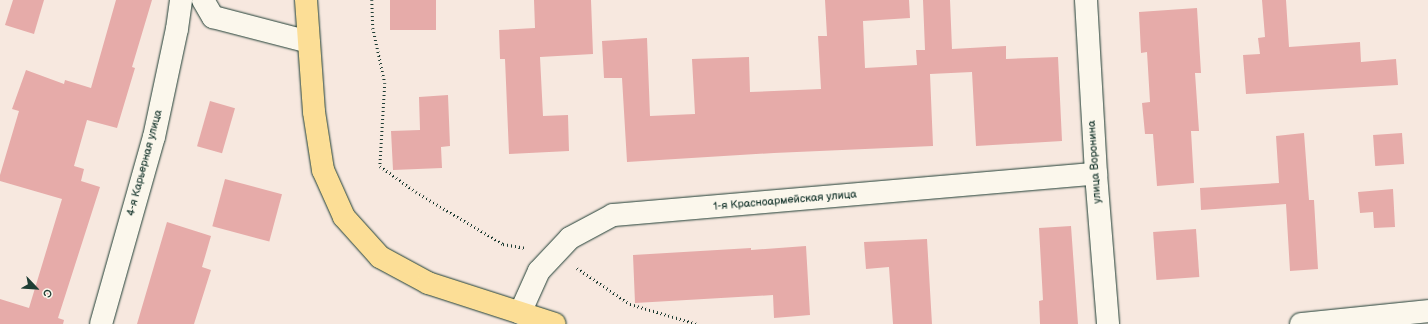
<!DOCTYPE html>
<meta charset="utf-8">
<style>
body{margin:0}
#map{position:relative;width:1428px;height:324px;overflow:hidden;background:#f7e8df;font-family:"Balsamiq Sans",sans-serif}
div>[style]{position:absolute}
.building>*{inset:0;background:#e6aba9;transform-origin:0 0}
.path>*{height:2.5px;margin-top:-1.25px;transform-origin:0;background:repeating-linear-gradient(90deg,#1f3d34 0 1px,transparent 0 4px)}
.roads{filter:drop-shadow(0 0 1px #1f3d34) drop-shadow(0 0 1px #1f3d34)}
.minor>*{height:22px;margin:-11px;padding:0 11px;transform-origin:11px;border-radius:11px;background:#fbf7ec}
.primary>*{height:22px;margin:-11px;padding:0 11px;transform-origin:11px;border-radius:11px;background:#fcde96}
span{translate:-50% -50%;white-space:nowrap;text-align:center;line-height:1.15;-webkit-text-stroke:3px #fbf7ec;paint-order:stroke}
.street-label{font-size:11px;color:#1f3d34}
.north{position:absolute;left:16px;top:268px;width:40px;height:40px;-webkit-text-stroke:3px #fbf7ec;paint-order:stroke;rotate:115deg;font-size:11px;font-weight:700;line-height:16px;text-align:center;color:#1f3d34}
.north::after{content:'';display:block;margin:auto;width:14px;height:18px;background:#1f3d34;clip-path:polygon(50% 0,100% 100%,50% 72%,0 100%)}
</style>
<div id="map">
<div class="building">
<i style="clip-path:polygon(13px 0,44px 0,34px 34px,5px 25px)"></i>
<i style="clip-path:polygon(116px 0,152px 0,132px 67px,135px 68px,117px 128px,87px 120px,74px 166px,84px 169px,81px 181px,100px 187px,58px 318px,64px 320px,63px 324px,0 324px,0 299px,29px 308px,62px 199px,0 181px,0 175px,19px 111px,12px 109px,26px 70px,64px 84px,65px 80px,91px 88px)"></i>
<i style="left:390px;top:0;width:46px;height:30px"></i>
<i style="clip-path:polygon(534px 0,591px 0,593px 54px,540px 57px,543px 116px,568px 115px,569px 151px,509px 154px,505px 59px,500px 59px,499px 30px,535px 28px)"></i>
<i style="clip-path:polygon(825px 0,909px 0,910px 18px,863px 21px,865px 68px,917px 65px,916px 50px,925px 50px,923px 0,950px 0,952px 49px,1006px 46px,1006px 59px,1058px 57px,1062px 141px,976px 146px,972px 72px,930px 74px,933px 146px,774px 153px,627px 162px,622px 78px,604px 78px,602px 41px,647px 38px,650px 116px,695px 114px,692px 59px,749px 57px,750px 92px,821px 89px,818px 36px,827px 36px)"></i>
<i style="clip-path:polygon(1262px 0,1286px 0,1289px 47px,1360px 42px,1361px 62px,1396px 59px,1398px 85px,1246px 94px,1243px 55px,1260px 54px,1258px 38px,1265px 37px)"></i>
<i style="clip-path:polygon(1197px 8px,1201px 73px,1195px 73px,1199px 131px,1191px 131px,1194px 183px,1157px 186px,1153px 134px,1145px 134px,1142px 103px,1150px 102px,1147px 52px,1141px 53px,1139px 12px)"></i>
<i style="clip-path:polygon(448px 95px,450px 146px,441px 147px,442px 168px,393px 170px,391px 131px,420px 130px,419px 97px)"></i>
<i style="left:210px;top:101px;width:26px;height:47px;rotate:16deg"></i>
<i style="clip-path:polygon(1304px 133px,1309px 200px,1314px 200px,1318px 269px,1290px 271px,1286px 204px,1201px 210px,1200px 188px,1279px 183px,1276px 136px)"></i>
<i style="left:1402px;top:133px;width:31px;height:29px;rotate:86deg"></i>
<i style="left:225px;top:179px;width:59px;height:49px;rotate:15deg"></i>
<i style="clip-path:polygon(1393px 189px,1395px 227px,1374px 228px,1373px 212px,1360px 213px,1358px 192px)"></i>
<i style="clip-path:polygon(167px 222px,211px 236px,202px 267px,211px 270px,194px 324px,137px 324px)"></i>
<i style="clip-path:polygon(1071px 226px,1078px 324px,1040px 324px,1039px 301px,1043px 300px,1039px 228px)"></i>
<i style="left:1196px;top:229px;width:48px;height:43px;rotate:86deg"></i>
<i style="clip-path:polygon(927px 239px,932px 324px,893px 324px,889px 267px,866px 269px,864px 242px)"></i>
<i style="clip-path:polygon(806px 246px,810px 315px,774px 318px,773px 295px,635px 303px,633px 255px,751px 248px,751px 250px)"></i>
</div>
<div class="path">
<i style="left:372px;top:0;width:28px;rotate:88deg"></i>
<i style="left:373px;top:28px;width:56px;rotate:77.7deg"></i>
<i style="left:385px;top:83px;width:83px;rotate:93.4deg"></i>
<i style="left:380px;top:166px;width:44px;rotate:35.8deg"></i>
<i style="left:416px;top:192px;width:101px;rotate:30.9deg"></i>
<i style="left:503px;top:244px;width:22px;rotate:10deg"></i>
<i style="left:577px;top:268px;width:64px;rotate:34.2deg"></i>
<i style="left:630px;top:304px;width:70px;rotate:16.6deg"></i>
</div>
<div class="roads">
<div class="minor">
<i style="left:203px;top:0;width:20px;rotate:60deg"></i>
<i style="left:213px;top:17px;width:99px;rotate:14.6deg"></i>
<i style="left:1086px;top:0;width:174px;rotate:86.7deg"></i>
<i style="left:1096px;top:174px;width:150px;rotate:85.4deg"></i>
<i style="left:520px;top:313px;width:46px;rotate:-65.7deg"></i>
<i style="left:539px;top:271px;width:45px;rotate:-46.8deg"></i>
<i style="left:570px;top:238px;width:49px;rotate:-28.1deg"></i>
<i style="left:613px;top:215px;width:485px;rotate:-4.9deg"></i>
<i style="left:101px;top:324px;width:194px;rotate:-74.2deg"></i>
<i style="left:154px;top:137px;width:110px;rotate:-78deg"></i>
<i style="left:177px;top:29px;width:29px;rotate:-82deg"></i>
<i style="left:1301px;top:324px;width:128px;rotate:-5.8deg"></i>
</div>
<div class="primary">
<i style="left:306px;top:0;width:112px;rotate:85.9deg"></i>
<i style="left:314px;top:112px;width:59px;rotate:81.2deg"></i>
<i style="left:323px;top:170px;width:51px;rotate:65.9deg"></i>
<i style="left:344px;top:217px;width:54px;rotate:48deg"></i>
<i style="left:380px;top:257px;width:55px;rotate:28.4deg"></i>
<i style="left:428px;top:283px;width:133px;rotate:17.9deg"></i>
</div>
</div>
<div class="street-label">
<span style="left:1095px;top:162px;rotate:-94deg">улица Воронина</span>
<span style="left:145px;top:163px;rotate:-75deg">4-я Карьерная улица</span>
<span style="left:785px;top:201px;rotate:-5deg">1-я Красноармейская улица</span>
</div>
<div class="north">С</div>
</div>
